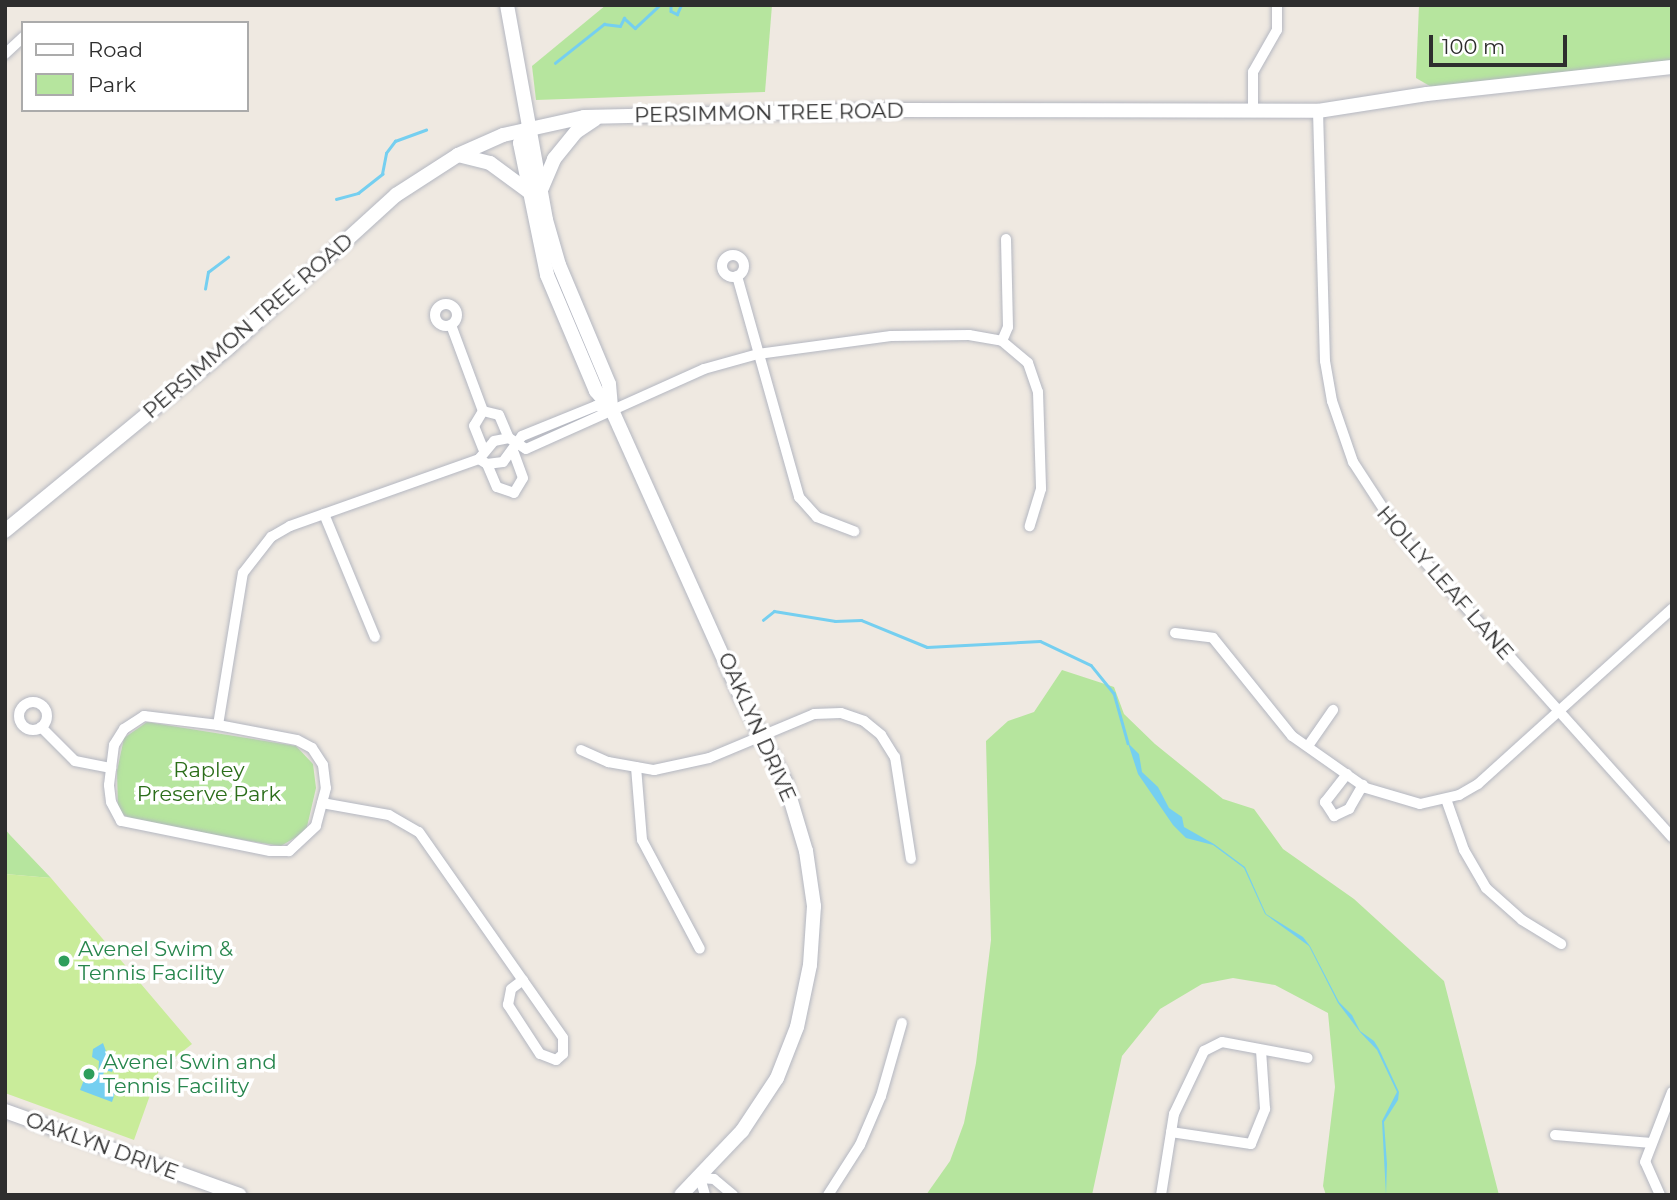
<!DOCTYPE html>
<style>
body{margin:0}
#map{position:relative;width:1677px;height:1200px;overflow:hidden;background:#efe9e1;font-family:Montserrat,sans-serif}
div>[style]{position:absolute}
.green>*{inset:0;background:#b6e59e}
.pitch>*{inset:0;background:#c9ec9a}
.water>*{inset:0;background:#75cff0}
.stream>*{height:2.5px;margin:-1.25px;padding:0 1.25px;transform-origin:1.25px;border-radius:1.25px;background:#75cff0}
.roads{filter:drop-shadow(0 0 2px #b4b7c1) drop-shadow(0 0 2px #b4b7c1)}
.street>*{height:10px;margin:-5px;padding:0 5px;transform-origin:5px;border-radius:5px;background:#fff}
.street>.ring{margin:-5px;padding:0;box-sizing:content-box;background:none;border:10px solid #fff;border-radius:50%}
.secondary>*{height:14px;margin:-7px;padding:0 7px;transform-origin:7px;border-radius:7px;background:#fff}
.dots>*{width:19px;height:19px;translate:-50% -50%;box-sizing:border-box;border:4px solid #fff;border-radius:50%}
span{translate:-50% -50%;white-space:nowrap;text-align:center;line-height:1.15;-webkit-text-stroke:7px #fff;paint-order:stroke}
.street-label{font-size:21px;color:#2e2e2e}
.park-label{font-size:21px;color:#2c6e1b}
.leisure-label{font-size:21px;color:#27864d}
.left{translate:0 -50%;text-align:left}
.frame{position:absolute;inset:0;border:7px solid #2e2e2e;pointer-events:none}
.legend{position:absolute;left:21px;top:21px;width:228px;height:91px;box-sizing:border-box;background:#fff;border:2px solid #ababab;margin:0;padding:9px 12px;list-style:none;font-size:21px;color:#2e2e2e}
.legend li{display:flex;align-items:center;gap:14px;height:35px}
.legend b{width:35px;border:2px solid #ababab}
.scale{position:absolute;left:1429px;top:35px;width:138px;height:32px;box-sizing:border-box;border:4px solid #2e2e2e;border-top:0;padding-left:9px;font-size:21px;line-height:24px;white-space:nowrap;color:#2e2e2e;-webkit-text-stroke:5px #fff;paint-order:stroke}
</style>
<div id="map">
<div class="green">
<i style="clip-path:polygon(606px 5px,772px 5px,765px 92px,536px 100px,532px 66px)"></i>
<i style="clip-path:polygon(1419px 5px,1672px 5px,1672px 63px,1435px 89px,1416px 78px)"></i>
<i style="clip-path:polygon(1062px 670px,1114px 687px,1124px 714px,1155px 744px,1223px 799px,1254px 809px,1283px 849px,1354px 899px,1444px 981px,1499px 1195px,1326px 1195px,1323px 1186px,1335px 1087px,1328px 1013px,1275px 985px,1233px 978px,1202px 984px,1160px 1009px,1122px 1056px,1092px 1195px,926px 1195px,950px 1161px,964px 1123px,976px 1063px,991px 940px,986px 741px,1008px 721px,1034px 712px)"></i>
<i style="clip-path:polygon(147px 722px,296px 746px,313px 764px,316px 788px,306px 831px,281px 846px,137px 823px,118px 811px,117px 771px,124px 738px)"></i>
<i style="clip-path:polygon(5px 829px,10px 835px,51px 878px,5px 874px)"></i>
</div>
<div class="pitch">
<i style="clip-path:polygon(5px 874px,51px 878px,192px 1044px,159px 1070px,134px 1140px,5px 1093px)"></i>
</div>
<div class="water">
<i style="clip-path:polygon(1128px 743px,1139px 754px,1142px 772px,1158px 787px,1169px 808px,1182px 817px,1184px 827px,1214px 844px,1245px 867px,1266px 914px,1303px 937px,1310px 946px,1339px 1002px,1352px 1015px,1360px 1031px,1374px 1041px,1379px 1049px,1399px 1092px,1398px 1100px,1384px 1122px,1387px 1164px,1386px 1195px,1382px 1121px,1397px 1092px,1377px 1050px,1360px 1032px,1338px 1003px,1309px 946px,1265px 914px,1244px 868px,1213px 845px,1186px 838px,1173px 825px,1138px 774px)"></i>
<i style="clip-path:polygon(103px 1043px,107px 1054px,117px 1058px,112px 1072px,105px 1070px,102px 1077px,118px 1084px,112px 1102px,80px 1090px,87px 1072px,98px 1076px,99px 1061px,92px 1057px,93px 1049px)"></i>
</div>
<div class="stream">
<i style="left:671px;top:5px;width:6px;rotate:90deg"></i>
<i style="left:671px;top:11px;width:7px;rotate:27deg"></i>
<i style="left:677px;top:14px;width:10px;rotate:-66deg"></i>
<i style="left:555px;top:63px;width:63px;rotate:-38.5deg"></i>
<i style="left:604px;top:24px;width:16px;rotate:7deg"></i>
<i style="left:620px;top:26px;width:9px;rotate:-63deg"></i>
<i style="left:624px;top:18px;width:15px;rotate:42deg"></i>
<i style="left:635px;top:28px;width:34px;rotate:-43deg"></i>
<i style="left:336px;top:199px;width:23px;rotate:-15deg"></i>
<i style="left:358px;top:193px;width:31px;rotate:-38deg"></i>
<i style="left:382px;top:174px;width:21px;rotate:-79deg"></i>
<i style="left:386px;top:153px;width:15px;rotate:-53deg"></i>
<i style="left:395px;top:141px;width:33px;rotate:-20deg"></i>
<i style="left:205px;top:289px;width:17px;rotate:-80deg"></i>
<i style="left:208px;top:272px;width:25px;rotate:-37deg"></i>
<i style="left:763px;top:620px;width:14px;rotate:-39deg"></i>
<i style="left:774px;top:611px;width:62px;rotate:9.3deg"></i>
<i style="left:835px;top:621px;width:26px;rotate:-2deg"></i>
<i style="left:861px;top:620px;width:71px;rotate:22.2deg"></i>
<i style="left:927px;top:647px;width:113px;rotate:-3deg"></i>
<i style="left:1040px;top:641px;width:56px;rotate:25.2deg"></i>
<i style="left:1091px;top:665px;width:36px;rotate:51deg"></i>
<i style="left:1114px;top:693px;width:52px;rotate:74.4deg"></i>
</div>
<div class="roads">
<div class="street">
<i style="left:5px;top:54px;width:25px;rotate:-43deg"></i>
<i style="left:1253px;top:111px;width:39px;rotate:-90deg"></i>
<i style="left:1253px;top:72px;width:48px;rotate:-60.3deg"></i>
<i style="left:1277px;top:30px;width:25px;rotate:-90deg"></i>
<i style="left:1318px;top:111px;width:250px;rotate:88.4deg"></i>
<i style="left:1325px;top:361px;width:41px;rotate:80.1deg"></i>
<i style="left:1332px;top:401px;width:65px;rotate:71deg"></i>
<i style="left:1353px;top:462px;width:86px;rotate:56.9deg"></i>
<i style="left:1400px;top:534px;width:407px;rotate:48.1deg"></i>
<i class="ring" style="left:722px;top:255px;width:12px;height:12px"></i>
<i style="left:737px;top:276px;width:230px;rotate:74.3deg"></i>
<i style="left:799px;top:497px;width:27px;rotate:48deg"></i>
<i style="left:817px;top:517px;width:40px;rotate:21deg"></i>
<i class="ring" style="left:435px;top:304px;width:12px;height:12px"></i>
<i style="left:451px;top:325px;width:92px;rotate:69.6deg"></i>
<i style="left:1002px;top:341px;width:15px;rotate:-67deg"></i>
<i style="left:1008px;top:327px;width:88px;rotate:-91.3deg"></i>
<i style="left:483px;top:411px;width:16px;rotate:14deg"></i>
<i style="left:499px;top:415px;width:25px;rotate:67deg"></i>
<i style="left:483px;top:411px;width:17px;rotate:121deg"></i>
<i style="left:474px;top:426px;width:24px;rotate:68deg"></i>
<i style="left:479px;top:459px;width:9px;rotate:32deg"></i>
<i style="left:487px;top:464px;width:16px;rotate:-7deg"></i>
<i style="left:503px;top:462px;width:32px;rotate:-54deg"></i>
<i style="left:522px;top:436px;width:80px;rotate:-22.1deg"></i>
<i style="left:596px;top:406px;width:15px;rotate:8deg"></i>
<i style="left:487px;top:464px;width:25px;rotate:67deg"></i>
<i style="left:497px;top:487px;width:18px;rotate:19deg"></i>
<i style="left:514px;top:493px;width:17px;rotate:-59deg"></i>
<i style="left:523px;top:478px;width:27px;rotate:-110deg"></i>
<i style="left:324px;top:514px;width:133px;rotate:67.5deg"></i>
<i style="left:1175px;top:633px;width:38px;rotate:7deg"></i>
<i style="left:1213px;top:638px;width:126px;rotate:51.1deg"></i>
<i style="left:1292px;top:736px;width:90px;rotate:35.1deg"></i>
<i style="left:1366px;top:788px;width:56px;rotate:16.5deg"></i>
<i style="left:1420px;top:804px;width:40px;rotate:-13deg"></i>
<i style="left:1459px;top:795px;width:22px;rotate:-30deg"></i>
<i style="left:1478px;top:784px;width:261px;rotate:-42.1deg"></i>
<i class="ring" style="left:19px;top:702px;width:18px;height:18px"></i>
<i style="left:144px;top:716px;width:75px;rotate:6.9deg"></i>
<i style="left:218px;top:725px;width:80px;rotate:10.8deg"></i>
<i style="left:297px;top:740px;width:17px;rotate:28deg"></i>
<i style="left:312px;top:748px;width:20px;rotate:57deg"></i>
<i style="left:323px;top:765px;width:23px;rotate:83deg"></i>
<i style="left:326px;top:788px;width:39px;rotate:105deg"></i>
<i style="left:316px;top:826px;width:37px;rotate:137deg"></i>
<i style="left:289px;top:851px;width:19px;rotate:180deg"></i>
<i style="left:270px;top:851px;width:152px;rotate:-168.6deg"></i>
<i style="left:121px;top:821px;width:21px;rotate:-118deg"></i>
<i style="left:111px;top:802px;width:17px;rotate:-97deg"></i>
<i style="left:109px;top:785px;width:40px;rotate:-82.9deg"></i>
<i style="left:114px;top:745px;width:19px;rotate:-58deg"></i>
<i style="left:124px;top:729px;width:24px;rotate:-33deg"></i>
<i style="left:218px;top:725px;width:154px;rotate:-80.7deg"></i>
<i style="left:243px;top:573px;width:46px;rotate:-52.1deg"></i>
<i style="left:271px;top:537px;width:22px;rotate:-30deg"></i>
<i style="left:290px;top:526px;width:201px;rotate:-19.5deg"></i>
<i style="left:479px;top:459px;width:23px;rotate:-50deg"></i>
<i style="left:494px;top:441px;width:15px;rotate:-11deg"></i>
<i style="left:509px;top:438px;width:20px;rotate:33deg"></i>
<i style="left:526px;top:449px;width:195px;rotate:-24.2deg"></i>
<i style="left:704px;top:369px;width:56px;rotate:-15.5deg"></i>
<i style="left:758px;top:354px;width:134px;rotate:-7.7deg"></i>
<i style="left:891px;top:336px;width:78px;rotate:-0.7deg"></i>
<i style="left:969px;top:335px;width:34px;rotate:10deg"></i>
<i style="left:1002px;top:341px;width:34px;rotate:40deg"></i>
<i style="left:1028px;top:363px;width:31px;rotate:71deg"></i>
<i style="left:1038px;top:392px;width:97px;rotate:88.2deg"></i>
<i style="left:1041px;top:489px;width:39px;rotate:107deg"></i>
<i style="left:41px;top:727px;width:48px;rotate:45deg"></i>
<i style="left:75px;top:761px;width:37px;rotate:11deg"></i>
<i style="left:1308px;top:746px;width:44px;rotate:-55.2deg"></i>
<i style="left:581px;top:750px;width:30px;rotate:24deg"></i>
<i style="left:608px;top:762px;width:47px;rotate:9.9deg"></i>
<i style="left:654px;top:770px;width:56px;rotate:-12.3deg"></i>
<i style="left:709px;top:758px;width:114px;rotate:-22.7deg"></i>
<i style="left:814px;top:714px;width:27px;rotate:-2deg"></i>
<i style="left:841px;top:713px;width:24px;rotate:19deg"></i>
<i style="left:864px;top:721px;width:22px;rotate:39deg"></i>
<i style="left:881px;top:735px;width:26px;rotate:58deg"></i>
<i style="left:895px;top:757px;width:103px;rotate:81.1deg"></i>
<i style="left:636px;top:767px;width:73px;rotate:85.3deg"></i>
<i style="left:642px;top:840px;width:123px;rotate:62deg"></i>
<i style="left:1347px;top:774px;width:36px;rotate:128deg"></i>
<i style="left:1325px;top:802px;width:17px;rotate:57deg"></i>
<i style="left:1334px;top:816px;width:17px;rotate:-25deg"></i>
<i style="left:1349px;top:809px;width:28px;rotate:-60deg"></i>
<i style="left:1446px;top:799px;width:54px;rotate:70.6deg"></i>
<i style="left:1464px;top:850px;width:44px;rotate:59.9deg"></i>
<i style="left:1486px;top:888px;width:48px;rotate:41.6deg"></i>
<i style="left:1522px;top:920px;width:46px;rotate:31.6deg"></i>
<i style="left:322px;top:803px;width:68px;rotate:10.2deg"></i>
<i style="left:389px;top:815px;width:34px;rotate:30deg"></i>
<i style="left:419px;top:832px;width:251px;rotate:55deg"></i>
<i style="left:563px;top:1038px;width:16px;rotate:90deg"></i>
<i style="left:563px;top:1054px;width:9px;rotate:139deg"></i>
<i style="left:556px;top:1060px;width:17px;rotate:-159deg"></i>
<i style="left:540px;top:1054px;width:59px;rotate:-123.1deg"></i>
<i style="left:508px;top:1005px;width:16px;rotate:-79deg"></i>
<i style="left:511px;top:989px;width:15px;rotate:-37deg"></i>
<i style="left:1171px;top:1132px;width:81px;rotate:8.5deg"></i>
<i style="left:1251px;top:1144px;width:38px;rotate:-68deg"></i>
<i style="left:1265px;top:1109px;width:59px;rotate:-93.9deg"></i>
<i style="left:1555px;top:1135px;width:97px;rotate:4.7deg"></i>
<i style="left:705px;top:1195px;width:18px;rotate:-106deg"></i>
<i style="left:700px;top:1178px;width:14px;rotate:4deg"></i>
<i style="left:714px;top:1179px;width:25px;rotate:40deg"></i>
<i style="left:828px;top:1195px;width:59px;rotate:-57.4deg"></i>
<i style="left:860px;top:1145px;width:53px;rotate:-66.8deg"></i>
<i style="left:881px;top:1096px;width:76px;rotate:-74deg"></i>
<i style="left:1161px;top:1195px;width:82px;rotate:-80.9deg"></i>
<i style="left:1174px;top:1114px;width:70px;rotate:-64.5deg"></i>
<i style="left:1204px;top:1051px;width:20px;rotate:-27deg"></i>
<i style="left:1222px;top:1042px;width:87px;rotate:10.5deg"></i>
<i style="left:1660px;top:1195px;width:36px;rotate:-114deg"></i>
<i style="left:1645px;top:1162px;width:75px;rotate:-68.9deg"></i>
</div>
<div class="secondary">
<i style="left:507px;top:5px;width:219px;rotate:79.7deg"></i>
<i style="left:546px;top:220px;width:47px;rotate:73.9deg"></i>
<i style="left:559px;top:265px;width:129px;rotate:67.2deg"></i>
<i style="left:609px;top:384px;width:24px;rotate:85deg"></i>
<i style="left:526px;top:129px;width:15px;rotate:113deg"></i>
<i style="left:520px;top:143px;width:135px;rotate:78.4deg"></i>
<i style="left:547px;top:275px;width:126px;rotate:67.1deg"></i>
<i style="left:596px;top:391px;width:23px;rotate:49deg"></i>
<i style="left:611px;top:408px;width:315px;rotate:65.8deg"></i>
<i style="left:740px;top:695px;width:97px;rotate:62.4deg"></i>
<i style="left:785px;top:781px;width:73px;rotate:73.3deg"></i>
<i style="left:806px;top:851px;width:56px;rotate:81.7deg"></i>
<i style="left:814px;top:906px;width:59px;rotate:93.9deg"></i>
<i style="left:810px;top:965px;width:63px;rotate:101.8deg"></i>
<i style="left:797px;top:1027px;width:55px;rotate:111.4deg"></i>
<i style="left:777px;top:1078px;width:64px;rotate:123.4deg"></i>
<i style="left:742px;top:1131px;width:88px;rotate:133.6deg"></i>
<i style="left:458px;top:155px;width:33px;rotate:14deg"></i>
<i style="left:490px;top:163px;width:47px;rotate:36.4deg"></i>
<i style="left:541px;top:190px;width:34px;rotate:-67deg"></i>
<i style="left:554px;top:159px;width:35px;rotate:-51deg"></i>
<i style="left:576px;top:132px;width:23px;rotate:-34deg"></i>
<i style="left:5px;top:531px;width:290px;rotate:-39.4deg"></i>
<i style="left:229px;top:347px;width:226px;rotate:-42.3deg"></i>
<i style="left:396px;top:195px;width:74px;rotate:-32.8deg"></i>
<i style="left:458px;top:155px;width:49px;rotate:-24deg"></i>
<i style="left:503px;top:135px;width:83px;rotate:-12.5deg"></i>
<i style="left:584px;top:117px;width:311px;rotate:-1.3deg"></i>
<i style="left:895px;top:110px;width:423px;rotate:0.1deg"></i>
<i style="left:1318px;top:111px;width:110px;rotate:-8.9deg"></i>
<i style="left:1427px;top:94px;width:246px;rotate:-6.3deg"></i>
<i style="left:5px;top:1111px;width:249px;rotate:19.7deg"></i>
</div>
</div>
<div class="dots">
<i style="left:64px;top:961px;background:#2e9e5b"></i>
<i style="left:89px;top:1074px;background:#2e9e5b"></i>
</div>
<div class="street-label">
<span style="left:769px;top:113px;rotate:-1deg">PERSIMMON TREE ROAD</span>
<span style="left:248px;top:326px;rotate:-41deg">PERSIMMON TREE ROAD</span>
<span style="left:1445px;top:583px;rotate:49deg">HOLLY LEAF LANE</span>
<span style="left:757px;top:727px;rotate:66deg">OAKLYN DRIVE</span>
<span style="left:102px;top:1146px;rotate:20deg">OAKLYN DRIVE</span>
</div>
<div class="park-label">
<span style="left:209px;top:782px">Rapley<br>Preserve Park</span>
</div>
<div class="leisure-label">
<span class="left" style="left:78px;top:961px">Avenel Swim &amp;<br>Tennis Facility</span>
<span class="left" style="left:103px;top:1074px">Avenel Swin and<br>Tennis Facility</span>
</div>
<div class="frame"></div>
<ul class="legend">
<li><b style="height:9px;background:#fff"></b>Road</li>
<li><b style="height:19px;background:#b6e59e"></b>Park</li>
</ul>
<div class="scale">100 m</div>
</div>
